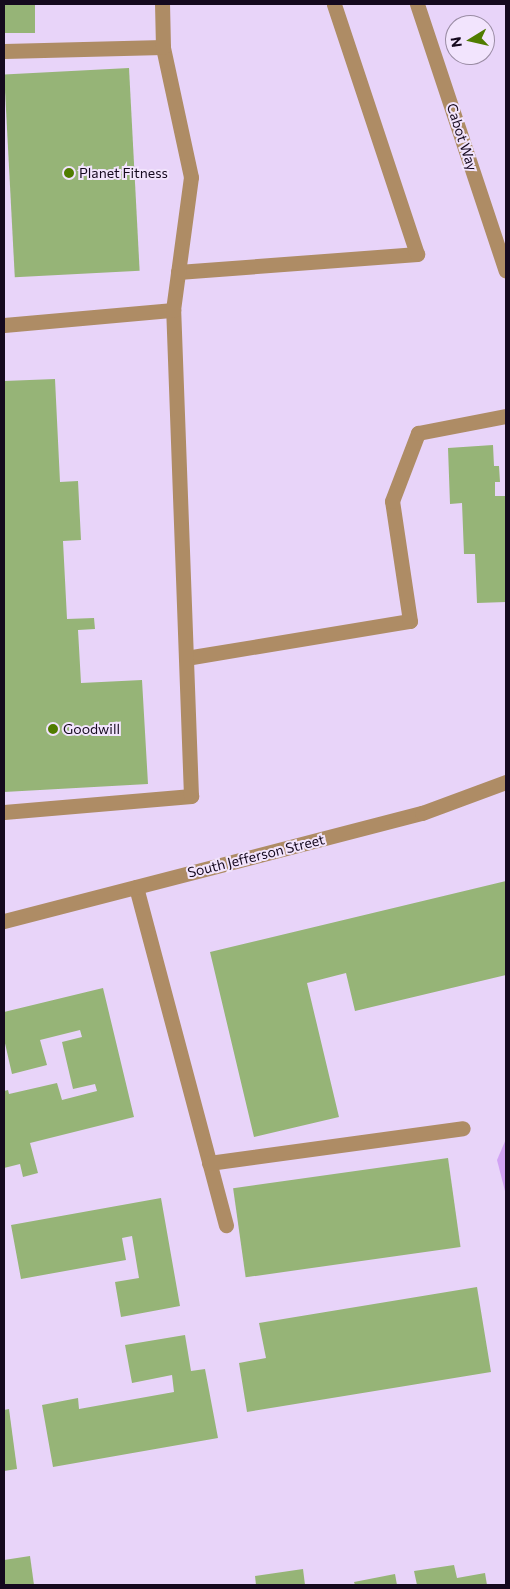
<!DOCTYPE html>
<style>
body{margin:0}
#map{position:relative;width:510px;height:1589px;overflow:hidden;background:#e8d4f9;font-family:Commissioner,sans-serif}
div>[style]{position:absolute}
.green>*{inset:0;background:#d1a2f4}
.building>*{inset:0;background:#96b477;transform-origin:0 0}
.minor>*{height:15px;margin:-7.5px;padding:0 7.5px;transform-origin:7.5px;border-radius:7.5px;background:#ae8c65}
.dots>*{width:14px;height:14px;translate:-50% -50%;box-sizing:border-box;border:2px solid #f2e4fd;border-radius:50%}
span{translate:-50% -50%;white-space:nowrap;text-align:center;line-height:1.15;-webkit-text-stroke:4px #f2e4fd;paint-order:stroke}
.street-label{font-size:14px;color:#15091e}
.poi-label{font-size:14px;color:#15091e}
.left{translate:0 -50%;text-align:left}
.frame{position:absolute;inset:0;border:5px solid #15091e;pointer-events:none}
.north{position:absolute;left:445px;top:15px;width:50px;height:50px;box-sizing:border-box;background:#f2e4fd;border:1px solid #9a8ca4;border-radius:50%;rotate:261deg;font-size:14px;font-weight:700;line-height:20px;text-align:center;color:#15091e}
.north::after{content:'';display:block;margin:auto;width:18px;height:22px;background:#507c00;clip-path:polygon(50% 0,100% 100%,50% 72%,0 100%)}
</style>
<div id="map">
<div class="green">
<i style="clip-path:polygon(506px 1139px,506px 1195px,497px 1160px)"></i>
</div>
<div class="building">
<i style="left:4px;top:4px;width:31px;height:29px"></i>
<i style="left:129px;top:68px;width:203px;height:125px;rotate:87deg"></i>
<i style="clip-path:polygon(55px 379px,60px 482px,78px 481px,81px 540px,63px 541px,67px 619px,94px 618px,95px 629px,78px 630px,81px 683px,142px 680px,148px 784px,4px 792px,4px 381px)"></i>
<i style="clip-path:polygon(493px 445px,494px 466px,499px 466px,500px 482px,495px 482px,495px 496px,506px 496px,506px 602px,477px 603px,475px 554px,464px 554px,462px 503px,450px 504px,448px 448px)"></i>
<i style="clip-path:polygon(506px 881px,506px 975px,355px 1011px,346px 973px,307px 983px,339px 1117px,254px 1137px,210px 952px)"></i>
<i style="clip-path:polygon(103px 988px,134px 1117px,30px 1143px,38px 1173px,23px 1177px,20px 1164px,4px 1168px,4px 1091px,8px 1090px,9px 1094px,57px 1083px,62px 1100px,97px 1091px,95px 1084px,73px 1089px,62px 1042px,82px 1037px,80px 1030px,40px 1040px,47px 1065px,12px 1074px,4px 1039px,4px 1012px)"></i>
<i style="left:448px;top:1158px;width:90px;height:217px;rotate:82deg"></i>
<i style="clip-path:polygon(161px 1198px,180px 1306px,121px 1317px,115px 1282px,139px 1278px,132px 1236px,122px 1238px,126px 1260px,21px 1279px,11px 1225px)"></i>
<i style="clip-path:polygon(477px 1287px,491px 1372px,247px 1412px,239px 1363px,266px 1358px,259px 1323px)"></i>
<i style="clip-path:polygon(185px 1335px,191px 1371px,205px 1369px,218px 1438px,53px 1467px,42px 1405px,78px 1398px,79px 1409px,174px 1392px,172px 1375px,132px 1383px,125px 1345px)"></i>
<i style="clip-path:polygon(9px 1409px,17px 1469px,4px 1471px,4px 1410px)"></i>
<i style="clip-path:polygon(30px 1556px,34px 1585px,4px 1585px,4px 1560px)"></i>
<i style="clip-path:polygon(454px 1565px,457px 1578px,485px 1573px,487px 1585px,417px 1585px,414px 1571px)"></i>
<i style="clip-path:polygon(303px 1569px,305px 1585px,256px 1585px,255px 1576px)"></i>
<i style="clip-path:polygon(395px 1574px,397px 1585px,355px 1585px,354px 1582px)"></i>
</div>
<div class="minor">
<i style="left:417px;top:4px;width:281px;rotate:71.6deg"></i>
<i style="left:4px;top:51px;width:159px;rotate:-1.4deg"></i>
<i style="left:178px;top:272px;width:240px;rotate:-4.3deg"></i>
<i style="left:417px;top:254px;width:263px;rotate:-108.4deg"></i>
<i style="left:4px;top:325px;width:170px;rotate:-5.1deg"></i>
<i style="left:186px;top:658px;width:227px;rotate:-9.4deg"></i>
<i style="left:410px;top:621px;width:121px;rotate:-98.5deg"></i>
<i style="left:392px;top:501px;width:73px;rotate:-69.1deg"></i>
<i style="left:418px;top:433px;width:90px;rotate:-10.9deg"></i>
<i style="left:4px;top:812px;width:188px;rotate:-4.9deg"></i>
<i style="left:191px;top:796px;width:486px;rotate:-92.1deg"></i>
<i style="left:173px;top:310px;width:134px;rotate:-82.3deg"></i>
<i style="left:191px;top:177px;width:133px;rotate:-102.2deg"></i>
<i style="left:163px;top:47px;width:43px;rotate:-91.3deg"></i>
<i style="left:136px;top:887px;width:350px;rotate:75.1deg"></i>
<i style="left:4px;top:921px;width:432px;rotate:-14.5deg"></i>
<i style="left:422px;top:813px;width:90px;rotate:-20.3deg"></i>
<i style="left:209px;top:1163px;width:256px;rotate:-7.8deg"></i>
</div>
<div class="dots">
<i style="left:69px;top:173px;background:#507c00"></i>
<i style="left:53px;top:729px;background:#507c00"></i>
</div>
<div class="street-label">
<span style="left:462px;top:137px;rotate:72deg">Cabot Way</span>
<span style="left:256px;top:856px;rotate:-14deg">South Jefferson Street</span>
</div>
<div class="poi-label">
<span class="left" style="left:79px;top:173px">Planet Fitness</span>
<span class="left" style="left:63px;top:729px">Goodwill</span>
</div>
<div class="frame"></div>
<div class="north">N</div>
</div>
